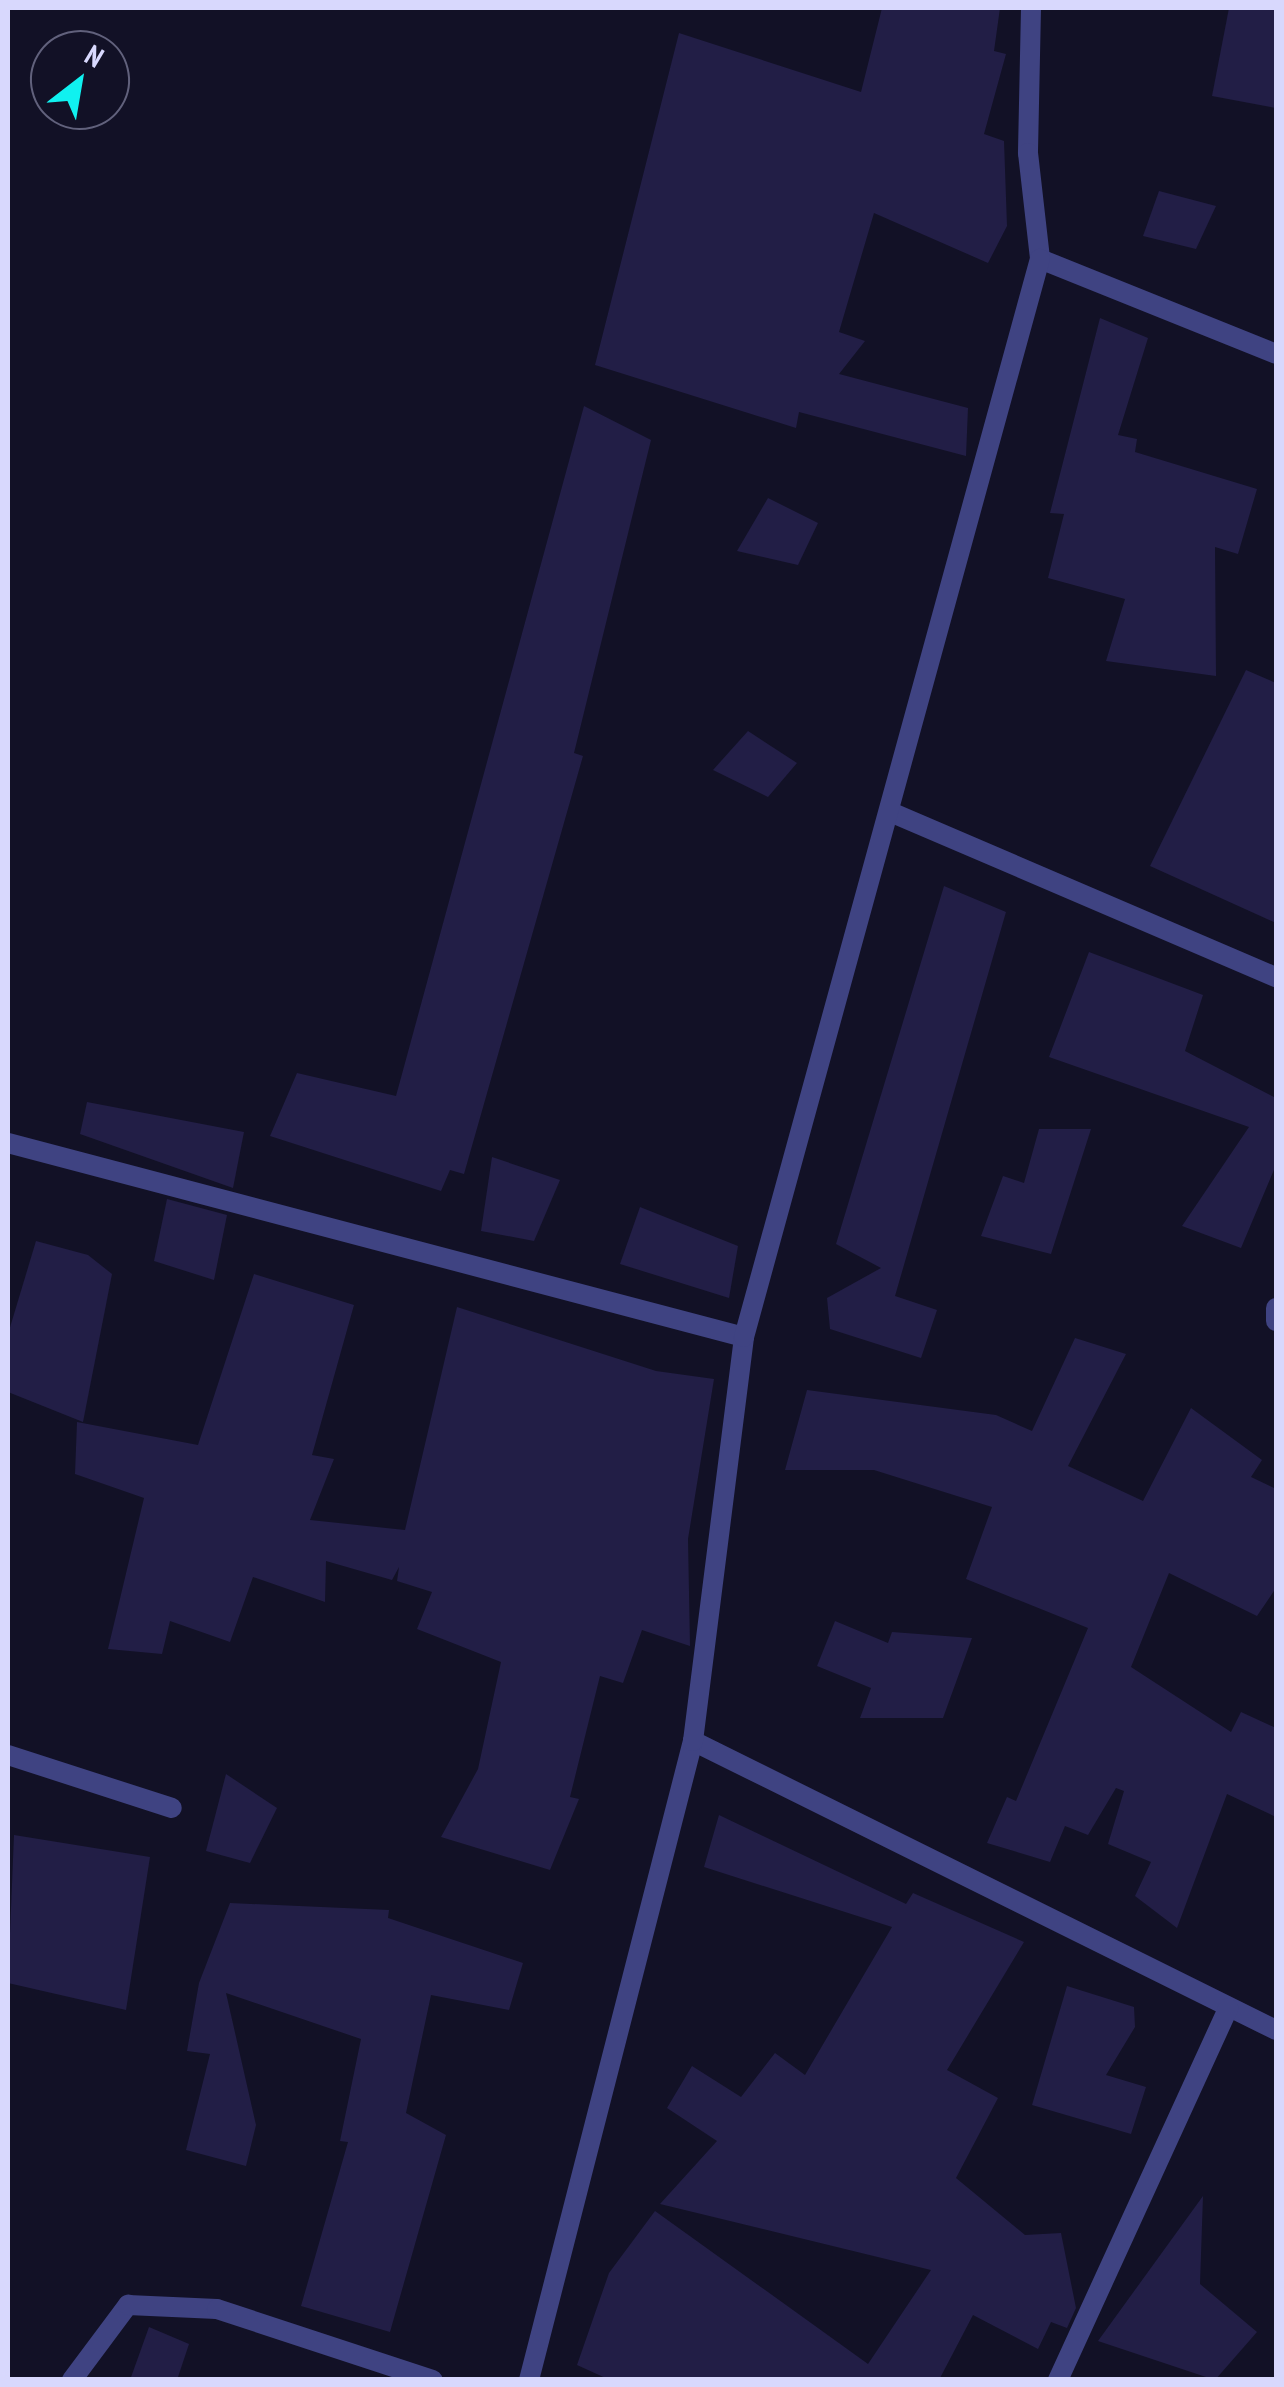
<!DOCTYPE html>
<style>
body{margin:0}
#map{position:relative;width:1284px;height:2387px;overflow:hidden;background:#121126;font-family:"PT Sans Narrow",sans-serif}
div>[style]{position:absolute}
.building>*{inset:0;background:#221e46}
.minor>*{height:20px;margin:-10px;padding:0 10px;transform-origin:10px;border-radius:10px;background:#3f4382}
span{translate:-50% -50%;white-space:nowrap;text-align:center;line-height:1.15;-webkit-text-stroke:8px #121126;paint-order:stroke}
.frame{position:absolute;inset:0;border:10px solid #d8d8fd;pointer-events:none}
.north{position:absolute;left:30px;top:30px;width:100px;height:100px;box-sizing:border-box;background:#121126;border:2px solid #61617c;border-radius:50%;rotate:31deg;font-size:28px;font-weight:700;line-height:40px;text-align:center;color:#d8d8fd}
.north::after{content:'';display:block;margin:auto;width:35px;height:45px;background:#10f1f0;clip-path:polygon(50% 0,100% 100%,50% 72%,0 100%)}
</style>
<div id="map">
<div class="building">
<i style="clip-path:polygon(882px 8px,1000px 8px,994px 51px,1006px 54px,984px 134px,1004px 141px,1007px 226px,988px 263px,874px 213px,839px 332px,865px 341px,839px 374px,968px 408px,966px 456px,799px 412px,796px 428px,595px 365px,679px 33px,861px 92px)"></i>
<i style="clip-path:polygon(1229px 8px,1276px 8px,1276px 108px,1212px 96px)"></i>
<i style="clip-path:polygon(1159px 191px,1216px 206px,1196px 249px,1143px 236px)"></i>
<i style="clip-path:polygon(1100px 318px,1148px 338px,1118px 435px,1137px 439px,1135px 452px,1257px 489px,1238px 554px,1215px 547px,1216px 676px,1106px 661px,1125px 599px,1048px 578px,1064px 514px,1050px 513px)"></i>
<i style="clip-path:polygon(584px 406px,651px 440px,574px 753px,583px 756px,464px 1174px,450px 1170px,441px 1191px,270px 1136px,297px 1073px,396px 1096px)"></i>
<i style="clip-path:polygon(768px 498px,818px 523px,798px 565px,737px 551px)"></i>
<i style="clip-path:polygon(1246px 670px,1276px 683px,1276px 923px,1150px 866px)"></i>
<i style="clip-path:polygon(748px 731px,797px 763px,768px 797px,713px 770px)"></i>
<i style="clip-path:polygon(944px 886px,1006px 912px,895px 1296px,937px 1310px,921px 1358px,830px 1329px,827px 1298px,881px 1268px,836px 1244px)"></i>
<i style="clip-path:polygon(1089px 952px,1203px 995px,1185px 1051px,1276px 1098px,1276px 1165px,1241px 1248px,1182px 1226px,1249px 1127px,1049px 1057px)"></i>
<i style="clip-path:polygon(87px 1102px,244px 1132px,233px 1188px,80px 1134px)"></i>
<i style="clip-path:polygon(1039px 1129px,1091px 1129px,1051px 1254px,981px 1236px,1003px 1176px,1024px 1183px)"></i>
<i style="clip-path:polygon(492px 1157px,560px 1180px,534px 1241px,481px 1231px)"></i>
<i style="clip-path:polygon(167px 1199px,227px 1215px,214px 1280px,154px 1261px)"></i>
<i style="clip-path:polygon(640px 1207px,738px 1246px,729px 1298px,620px 1264px)"></i>
<i style="clip-path:polygon(36px 1241px,88px 1255px,112px 1274px,83px 1422px,8px 1392px,8px 1334px)"></i>
<i style="clip-path:polygon(254px 1274px,354px 1305px,312px 1455px,334px 1459px,310px 1520px,405px 1530px,457px 1307px,656px 1371px,714px 1379px,688px 1539px,690px 1646px,642px 1630px,623px 1683px,600px 1676px,570px 1797px,579px 1799px,550px 1870px,441px 1837px,478px 1769px,501px 1662px,417px 1629px,432px 1592px,397px 1581px,399px 1567px,392px 1580px,326px 1561px,325px 1602px,253px 1577px,230px 1642px,170px 1621px,162px 1654px,108px 1649px,144px 1498px,75px 1474px,77px 1422px,198px 1445px)"></i>
<i style="clip-path:polygon(1075px 1338px,1126px 1354px,1068px 1466px,1143px 1501px,1191px 1408px,1262px 1460px,1251px 1477px,1276px 1489px,1276px 1588px,1257px 1616px,1169px 1573px,1131px 1667px,1231px 1732px,1241px 1712px,1276px 1728px,1276px 1817px,1227px 1794px,1177px 1928px,1135px 1896px,1151px 1862px,1108px 1844px,1124px 1791px,1116px 1788px,1088px 1835px,1065px 1826px,1050px 1862px,987px 1843px,1007px 1797px,1016px 1801px,1088px 1628px,966px 1579px,992px 1507px,874px 1470px,785px 1470px,807px 1390px,996px 1415px,1032px 1431px)"></i>
<i style="clip-path:polygon(835px 1621px,888px 1643px,892px 1632px,972px 1638px,943px 1718px,860px 1718px,871px 1688px,817px 1666px)"></i>
<i style="clip-path:polygon(226px 1774px,277px 1808px,250px 1863px,206px 1851px)"></i>
<i style="clip-path:polygon(719px 1815px,906px 1904px,913px 1893px,1024px 1942px,947px 2070px,998px 2098px,956px 2178px,1025px 2235px,1061px 2233px,1076px 2308px,1067px 2328px,1051px 2322px,1038px 2349px,973px 2315px,939px 2380px,610px 2380px,577px 2365px,609px 2273px,655px 2211px,868px 2364px,931px 2270px,660px 2204px,717px 2141px,667px 2108px,692px 2066px,741px 2097px,775px 2053px,805px 2075px,892px 1927px,704px 1867px)"></i>
<i style="clip-path:polygon(14px 1835px,150px 1857px,126px 2010px,8px 1983px)"></i>
<i style="clip-path:polygon(230px 1903px,389px 1910px,388px 1918px,523px 1963px,509px 2010px,431px 1995px,406px 2113px,446px 2135px,390px 2332px,301px 2306px,348px 2142px,340px 2141px,361px 2039px,226px 1993px,256px 2125px,246px 2166px,186px 2150px,210px 2054px,187px 2051px,199px 1983px)"></i>
<i style="clip-path:polygon(1067px 1986px,1134px 2007px,1135px 2027px,1106px 2075px,1146px 2087px,1131px 2134px,1032px 2105px)"></i>
<i style="clip-path:polygon(1203px 2196px,1200px 2284px,1257px 2332px,1215px 2380px,1098px 2341px)"></i>
<i style="clip-path:polygon(149px 2327px,189px 2344px,177px 2380px,130px 2380px)"></i>
</div>
<div class="minor">
<i style="left:1031px;top:8px;width:145px;rotate:91.2deg"></i>
<i style="left:1028px;top:153px;width:107px;rotate:83.5deg"></i>
<i style="left:1040px;top:259px;width:254px;rotate:21.9deg"></i>
<i style="left:895px;top:814px;width:414px;rotate:23.2deg"></i>
<i style="left:8px;top:1143px;width:761px;rotate:14.77deg"></i>
<i style="left:1276px;top:1308px;width:13px;rotate:90deg"></i>
<i style="left:693px;top:1741px;width:651px;rotate:26.37deg"></i>
<i style="left:8px;top:1755px;width:172px;rotate:17.9deg"></i>
<i style="left:72px;top:2380px;width:94px;rotate:-53.3deg"></i>
<i style="left:128px;top:2305px;width:89px;rotate:2.6deg"></i>
<i style="left:217px;top:2309px;width:227px;rotate:18.2deg"></i>
<i style="left:529px;top:2380px;width:660px;rotate:-75.61deg"></i>
<i style="left:693px;top:1741px;width:407px;rotate:-82.8deg"></i>
<i style="left:744px;top:1337px;width:1118px;rotate:-74.65deg"></i>
<i style="left:1058px;top:2380px;width:409px;rotate:-65.4deg"></i>
</div>
<div class="frame"></div>
<div class="north">N</div>
</div>
